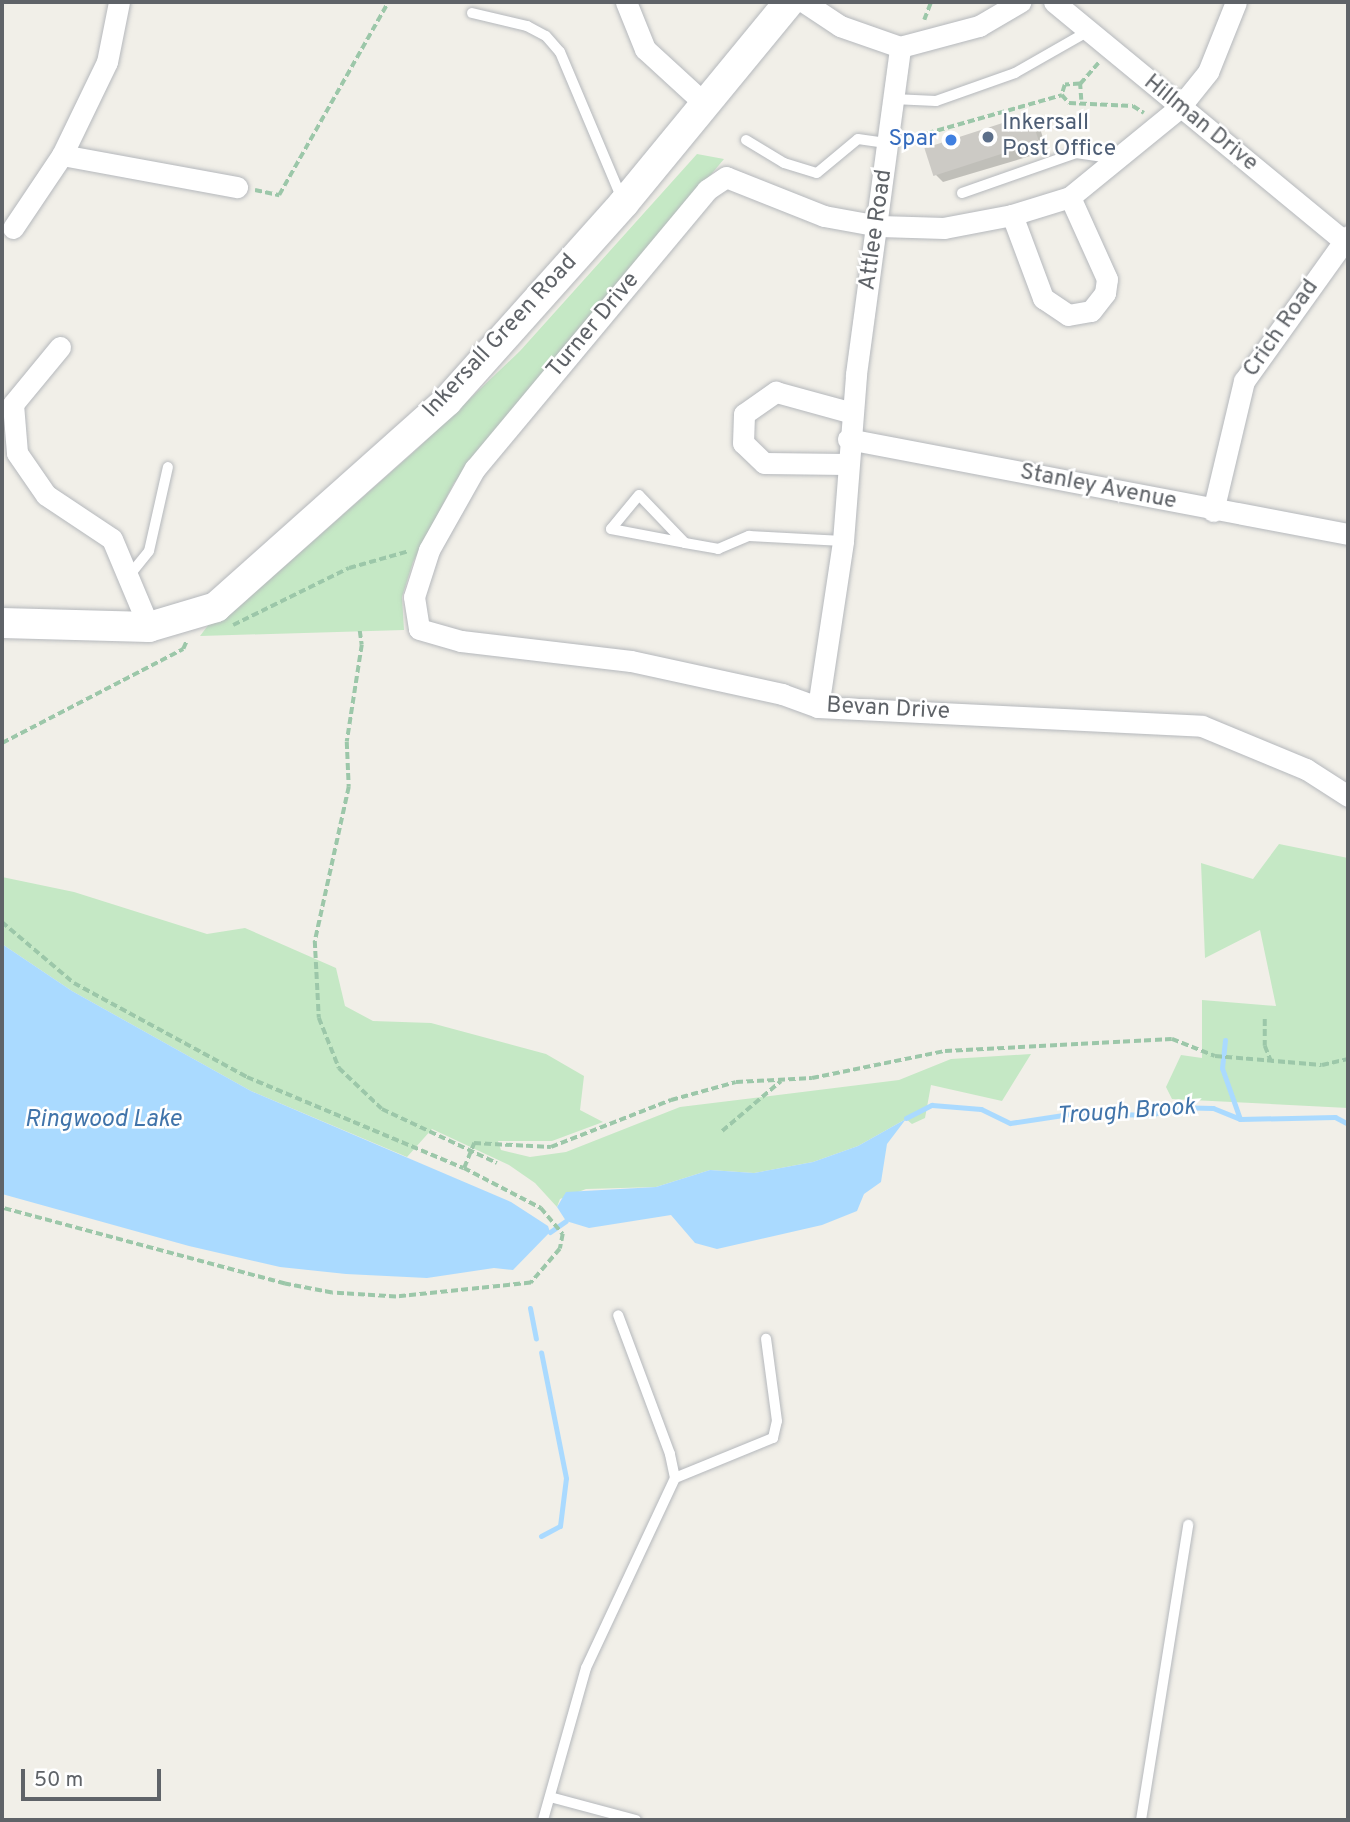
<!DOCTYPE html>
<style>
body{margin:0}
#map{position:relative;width:1350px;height:1822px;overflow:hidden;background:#f1efe8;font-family:Overpass,sans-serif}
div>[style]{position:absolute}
.green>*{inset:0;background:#c5e8c5}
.water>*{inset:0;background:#aadaff}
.shadow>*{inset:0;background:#0003}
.stream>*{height:5px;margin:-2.5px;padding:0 2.5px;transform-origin:2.5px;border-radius:2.5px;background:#aadaff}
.building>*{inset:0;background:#cccac5;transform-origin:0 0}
.path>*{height:3.5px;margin-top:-1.75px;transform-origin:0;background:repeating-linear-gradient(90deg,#9cc7a9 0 7px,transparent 0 10.5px)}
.roads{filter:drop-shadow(0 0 2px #b5b8bc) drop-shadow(0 0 2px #b5b8bc)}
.lane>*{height:10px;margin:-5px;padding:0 5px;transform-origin:5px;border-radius:5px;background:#fff}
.street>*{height:21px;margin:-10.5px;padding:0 10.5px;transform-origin:10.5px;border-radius:10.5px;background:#fff}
.secondary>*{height:30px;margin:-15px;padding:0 15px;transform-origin:15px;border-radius:15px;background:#fff}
.dots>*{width:19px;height:19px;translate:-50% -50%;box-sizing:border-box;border:4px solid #fff;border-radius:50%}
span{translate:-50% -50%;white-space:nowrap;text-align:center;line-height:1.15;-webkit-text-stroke:5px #fff;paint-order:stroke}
.service-label{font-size:23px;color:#4e5e75}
.left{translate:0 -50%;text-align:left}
.street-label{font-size:23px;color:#5f6368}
.shop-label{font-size:23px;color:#366cbe}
.right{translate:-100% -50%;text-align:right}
.water-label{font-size:24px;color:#4174aa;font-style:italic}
.frame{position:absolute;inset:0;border:4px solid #5f6368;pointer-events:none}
.scale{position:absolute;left:21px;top:1769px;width:140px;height:32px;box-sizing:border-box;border:4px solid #5f6368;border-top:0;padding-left:9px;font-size:21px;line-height:24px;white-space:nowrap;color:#5f6368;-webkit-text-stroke:5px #fff;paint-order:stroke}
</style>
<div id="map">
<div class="green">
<i style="clip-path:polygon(697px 154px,724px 159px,454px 483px,413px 562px,402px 597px,404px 630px,200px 636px,209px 624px,232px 613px,416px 450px,520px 351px)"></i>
<i style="clip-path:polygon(1279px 844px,1348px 858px,1348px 1108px,1172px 1099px,1166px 1087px,1181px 1055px,1202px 1058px,1202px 1000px,1276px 1006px,1260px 930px,1205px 958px,1201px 863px,1253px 879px)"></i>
<i style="clip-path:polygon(2px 877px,74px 892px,207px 934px,245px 928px,336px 968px,345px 1006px,373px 1021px,431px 1023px,546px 1054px,584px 1076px,580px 1110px,603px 1122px,552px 1141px,498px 1141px,501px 1150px,530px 1157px,566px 1152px,680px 1107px,899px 1080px,951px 1059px,1031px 1054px,1002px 1101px,931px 1085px,925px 1118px,912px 1124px,906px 1119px,858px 1146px,813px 1162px,754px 1173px,710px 1170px,656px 1187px,586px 1189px,560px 1199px,557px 1207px,535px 1183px,509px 1165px,432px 1129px,407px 1157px,251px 1091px,72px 991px,2px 944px)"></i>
</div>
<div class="water">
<i style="clip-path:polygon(2px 944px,72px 991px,251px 1091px,511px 1202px,548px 1226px,550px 1232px,513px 1270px,494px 1268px,427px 1278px,346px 1274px,280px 1267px,189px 1246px,2px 1194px)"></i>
<i style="clip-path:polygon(906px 1119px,887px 1144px,881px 1182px,864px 1194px,857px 1211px,822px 1225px,717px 1249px,695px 1243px,671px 1215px,589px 1228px,566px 1221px,557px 1207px,566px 1192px,656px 1187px,710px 1170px,754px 1173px,813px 1162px,858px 1146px)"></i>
</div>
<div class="shadow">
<i style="clip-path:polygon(1030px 116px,1039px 125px,1047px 151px,943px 182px,933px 172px)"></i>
</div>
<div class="stream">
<i style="left:1225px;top:1040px;width:28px;rotate:96deg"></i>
<i style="left:1222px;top:1068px;width:54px;rotate:70.6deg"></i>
<i style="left:906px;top:1118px;width:29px;rotate:-27deg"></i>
<i style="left:932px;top:1105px;width:49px;rotate:4.7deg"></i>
<i style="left:981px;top:1109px;width:32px;rotate:26deg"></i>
<i style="left:1010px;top:1123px;width:67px;rotate:-8.6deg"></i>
<i style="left:1076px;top:1113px;width:76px;rotate:1.5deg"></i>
<i style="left:1152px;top:1115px;width:20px;rotate:-24deg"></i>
<i style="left:1170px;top:1107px;width:43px;rotate:1.3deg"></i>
<i style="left:1213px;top:1108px;width:29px;rotate:22deg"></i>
<i style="left:1240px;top:1119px;width:95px;rotate:-1.2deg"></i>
<i style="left:1335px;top:1117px;width:15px;rotate:28deg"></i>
<i style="left:550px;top:1232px;width:19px;rotate:-35deg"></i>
<i style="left:530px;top:1308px;width:31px;rotate:79deg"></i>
<i style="left:541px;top:1536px;width:21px;rotate:-28deg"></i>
<i style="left:560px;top:1526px;width:48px;rotate:-82.9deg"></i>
<i style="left:566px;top:1478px;width:128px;rotate:-101.2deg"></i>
</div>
<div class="building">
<i style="left:1030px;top:114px;width:29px;height:111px;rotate:72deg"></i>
</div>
<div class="path">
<i style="left:924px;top:20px;width:19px;rotate:-69deg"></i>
<i style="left:1080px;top:84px;width:29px;rotate:-49deg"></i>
<i style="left:1081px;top:100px;width:16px;rotate:-94deg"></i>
<i style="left:1080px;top:84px;width:15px;rotate:176deg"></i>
<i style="left:1065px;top:85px;width:10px;rotate:107deg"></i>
<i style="left:1062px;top:95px;width:11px;rotate:49deg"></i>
<i style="left:1069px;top:103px;width:64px;rotate:2.7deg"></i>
<i style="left:1133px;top:106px;width:13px;rotate:32deg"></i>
<i style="left:907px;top:139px;width:161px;rotate:-15.8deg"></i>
<i style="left:255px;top:190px;width:25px;rotate:12deg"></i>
<i style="left:279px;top:195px;width:222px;rotate:-60.5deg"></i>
<i style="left:233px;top:625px;width:129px;rotate:-26.2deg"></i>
<i style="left:349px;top:568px;width:62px;rotate:-15.8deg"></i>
<i style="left:360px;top:631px;width:14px;rotate:82deg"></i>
<i style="left:362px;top:645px;width:98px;rotate:98.8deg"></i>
<i style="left:347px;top:742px;width:45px;rotate:87.5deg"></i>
<i style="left:349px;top:787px;width:158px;rotate:102.4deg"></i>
<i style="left:315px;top:941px;width:77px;rotate:87deg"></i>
<i style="left:319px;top:1018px;width:54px;rotate:68.2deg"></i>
<i style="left:339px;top:1068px;width:59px;rotate:43.6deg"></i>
<i style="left:382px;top:1109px;width:127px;rotate:25.2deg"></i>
<i style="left:2px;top:743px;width:204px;rotate:-27.4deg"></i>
<i style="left:183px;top:649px;width:10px;rotate:-66deg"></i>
<i style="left:2px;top:922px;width:94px;rotate:40.3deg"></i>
<i style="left:74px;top:983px;width:197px;rotate:28.5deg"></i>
<i style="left:247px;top:1077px;width:235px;rotate:22.8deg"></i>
<i style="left:464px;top:1168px;width:87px;rotate:27.5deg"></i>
<i style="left:541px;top:1208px;width:34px;rotate:50deg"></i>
<i style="left:563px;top:1234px;width:15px;rotate:101deg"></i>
<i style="left:560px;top:1249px;width:45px;rotate:130.5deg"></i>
<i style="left:531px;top:1283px;width:136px;rotate:174.1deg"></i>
<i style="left:396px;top:1297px;width:64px;rotate:-176.4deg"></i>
<i style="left:332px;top:1293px;width:48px;rotate:-169.2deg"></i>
<i style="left:285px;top:1284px;width:293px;rotate:-165deg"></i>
<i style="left:1265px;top:1019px;width:27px;rotate:90deg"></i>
<i style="left:1265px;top:1046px;width:16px;rotate:68deg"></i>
<i style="left:722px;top:1131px;width:77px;rotate:-40.3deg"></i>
<i style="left:464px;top:1168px;width:27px;rotate:-68deg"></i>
<i style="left:474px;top:1143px;width:77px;rotate:3deg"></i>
<i style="left:551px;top:1147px;width:129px;rotate:-21.4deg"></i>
<i style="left:671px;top:1100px;width:67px;rotate:-15.5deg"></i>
<i style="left:736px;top:1082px;width:76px;rotate:-3deg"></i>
<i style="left:812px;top:1078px;width:136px;rotate:-11.5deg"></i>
<i style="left:945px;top:1051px;width:227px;rotate:-3deg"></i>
<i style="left:1172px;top:1039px;width:46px;rotate:21.6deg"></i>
<i style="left:1215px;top:1056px;width:107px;rotate:4.8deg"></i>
<i style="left:1322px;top:1065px;width:27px;rotate:-13deg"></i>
</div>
<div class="roads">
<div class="lane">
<i style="left:472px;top:13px;width:57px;rotate:13.3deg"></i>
<i style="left:527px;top:26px;width:21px;rotate:28deg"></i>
<i style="left:546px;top:36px;width:21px;rotate:49deg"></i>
<i style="left:560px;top:52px;width:162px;rotate:67.1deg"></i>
<i style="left:893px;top:99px;width:43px;rotate:2.7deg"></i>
<i style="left:936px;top:101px;width:84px;rotate:-19.5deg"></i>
<i style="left:1015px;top:73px;width:83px;rotate:-29.7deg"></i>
<i style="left:746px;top:140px;width:44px;rotate:31.2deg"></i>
<i style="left:784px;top:163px;width:34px;rotate:17deg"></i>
<i style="left:817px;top:173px;width:53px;rotate:-39.7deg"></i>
<i style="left:858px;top:139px;width:30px;rotate:8deg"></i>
<i style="left:962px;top:193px;width:121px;rotate:-19.3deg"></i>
<i style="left:1076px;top:153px;width:40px;rotate:8.5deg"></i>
<i style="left:685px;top:543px;width:66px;rotate:-133.8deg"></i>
<i style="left:639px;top:495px;width:44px;rotate:129.5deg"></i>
<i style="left:611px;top:529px;width:75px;rotate:10.7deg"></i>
<i style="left:685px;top:543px;width:34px;rotate:10deg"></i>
<i style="left:718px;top:549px;width:34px;rotate:-23deg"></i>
<i style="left:749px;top:536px;width:94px;rotate:3deg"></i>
<i style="left:128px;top:577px;width:33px;rotate:-51deg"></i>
<i style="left:149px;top:551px;width:86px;rotate:-77.3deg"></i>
<i style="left:675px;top:1478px;width:106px;rotate:-22.2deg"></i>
<i style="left:773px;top:1438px;width:17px;rotate:-77deg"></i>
<i style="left:777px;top:1421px;width:83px;rotate:-97.6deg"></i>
<i style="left:550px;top:1797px;width:89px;rotate:15deg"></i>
<i style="left:543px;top:1820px;width:158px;rotate:-74.2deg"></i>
<i style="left:586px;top:1668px;width:210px;rotate:-64.9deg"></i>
<i style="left:675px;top:1478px;width:25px;rotate:-102deg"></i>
<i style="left:670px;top:1454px;width:148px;rotate:-110.5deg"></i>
<i style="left:1141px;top:1820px;width:299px;rotate:-80.9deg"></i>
</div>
<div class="street">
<i style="left:626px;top:2px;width:51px;rotate:68deg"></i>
<i style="left:645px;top:49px;width:81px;rotate:42.5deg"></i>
<i style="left:804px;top:2px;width:43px;rotate:33.7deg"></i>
<i style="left:840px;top:26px;width:64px;rotate:19.3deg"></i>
<i style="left:900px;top:47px;width:82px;rotate:-14.9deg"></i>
<i style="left:979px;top:26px;width:48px;rotate:-30.3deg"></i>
<i style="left:1054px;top:2px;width:381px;rotate:39.5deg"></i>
<i style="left:1236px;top:2px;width:75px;rotate:111.8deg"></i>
<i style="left:1208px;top:72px;width:46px;rotate:128.9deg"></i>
<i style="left:1179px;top:108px;width:141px;rotate:140.8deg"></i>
<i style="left:1070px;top:197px;width:61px;rotate:162.8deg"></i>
<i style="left:1012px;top:215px;width:69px;rotate:169.2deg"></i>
<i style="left:944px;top:228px;width:65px;rotate:-178.2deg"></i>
<i style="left:879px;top:226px;width:56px;rotate:-169.7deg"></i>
<i style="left:824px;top:216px;width:105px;rotate:-158.3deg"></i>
<i style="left:726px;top:177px;width:23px;rotate:146deg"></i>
<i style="left:707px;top:190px;width:362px;rotate:129.8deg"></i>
<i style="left:475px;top:468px;width:94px;rotate:119.3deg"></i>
<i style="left:429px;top:550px;width:49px;rotate:107.7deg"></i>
<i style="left:414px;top:597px;width:32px;rotate:81deg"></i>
<i style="left:419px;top:629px;width:44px;rotate:15.9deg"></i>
<i style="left:461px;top:641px;width:171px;rotate:6.7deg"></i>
<i style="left:631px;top:661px;width:155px;rotate:12.3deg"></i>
<i style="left:782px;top:694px;width:38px;rotate:20deg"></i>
<i style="left:818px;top:707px;width:384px;rotate:2.8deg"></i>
<i style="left:1202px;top:726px;width:113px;rotate:22.5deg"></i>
<i style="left:1306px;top:769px;width:50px;rotate:32.7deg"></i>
<i style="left:62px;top:155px;width:178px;rotate:10.4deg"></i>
<i style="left:1012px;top:215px;width:89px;rotate:69.5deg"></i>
<i style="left:1043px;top:298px;width:30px;rotate:34deg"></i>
<i style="left:1068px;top:315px;width:23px;rotate:-10deg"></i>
<i style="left:1091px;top:311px;width:23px;rotate:-52deg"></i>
<i style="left:1105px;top:293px;width:14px;rotate:-82deg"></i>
<i style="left:1107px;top:279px;width:90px;rotate:-114.3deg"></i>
<i style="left:13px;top:228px;width:88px;rotate:-56.1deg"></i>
<i style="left:62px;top:155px;width:103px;rotate:-64.2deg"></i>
<i style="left:107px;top:62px;width:61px;rotate:-78.7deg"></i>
<i style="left:60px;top:347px;width:74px;rotate:129.5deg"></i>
<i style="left:13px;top:404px;width:49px;rotate:85.3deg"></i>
<i style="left:17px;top:453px;width:51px;rotate:55.4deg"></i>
<i style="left:46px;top:495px;width:79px;rotate:33.7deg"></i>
<i style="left:112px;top:539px;width:95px;rotate:67.2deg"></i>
<i style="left:848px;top:439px;width:509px;rotate:10.76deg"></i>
<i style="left:846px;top:464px;width:82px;rotate:-179.3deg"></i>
<i style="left:764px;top:463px;width:29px;rotate:-136deg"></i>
<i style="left:743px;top:443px;width:29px;rotate:-88deg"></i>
<i style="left:744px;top:414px;width:39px;rotate:-35deg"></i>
<i style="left:776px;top:392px;width:79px;rotate:15.4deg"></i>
<i style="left:1213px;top:511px;width:134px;rotate:-76.6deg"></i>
<i style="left:1244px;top:381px;width:178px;rotate:-54.4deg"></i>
<i style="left:818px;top:707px;width:168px;rotate:-81.4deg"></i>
<i style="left:843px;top:541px;width:168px;rotate:-85.5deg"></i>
<i style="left:856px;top:374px;width:330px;rotate:-82.3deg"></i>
</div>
<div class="secondary">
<i style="left:2px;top:623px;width:147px;rotate:1.6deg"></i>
<i style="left:149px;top:627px;width:70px;rotate:-16.6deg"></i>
<i style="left:216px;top:607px;width:310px;rotate:-41.7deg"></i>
<i style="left:447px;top:401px;width:266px;rotate:-48.2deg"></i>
<i style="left:624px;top:203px;width:260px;rotate:-50.6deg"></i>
</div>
</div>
<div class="dots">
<i style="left:988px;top:137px;background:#5c6f8a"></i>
<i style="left:951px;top:140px;background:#3f7fe0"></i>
</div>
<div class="service-label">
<span class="left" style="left:1002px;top:137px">Inkersall<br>Post Office</span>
</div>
<div class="street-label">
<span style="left:1200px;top:124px;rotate:39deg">Hillman Drive</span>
<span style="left:877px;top:230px;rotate:-82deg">Attlee Road</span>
<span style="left:594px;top:326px;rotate:-50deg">Turner Drive</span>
<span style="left:1282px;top:329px;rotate:-55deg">Crich Road</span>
<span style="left:501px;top:337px;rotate:-47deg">Inkersall Green Road</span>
<span style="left:1098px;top:488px;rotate:11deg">Stanley Avenue</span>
<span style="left:888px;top:710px;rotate:3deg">Bevan Drive</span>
</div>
<div class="shop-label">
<span class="right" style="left:937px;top:140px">Spar</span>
</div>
<div class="water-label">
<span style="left:1126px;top:1113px;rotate:-4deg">Trough Brook</span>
<span style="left:103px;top:1121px">Ringwood Lake</span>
</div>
<div class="frame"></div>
<div class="scale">50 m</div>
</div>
